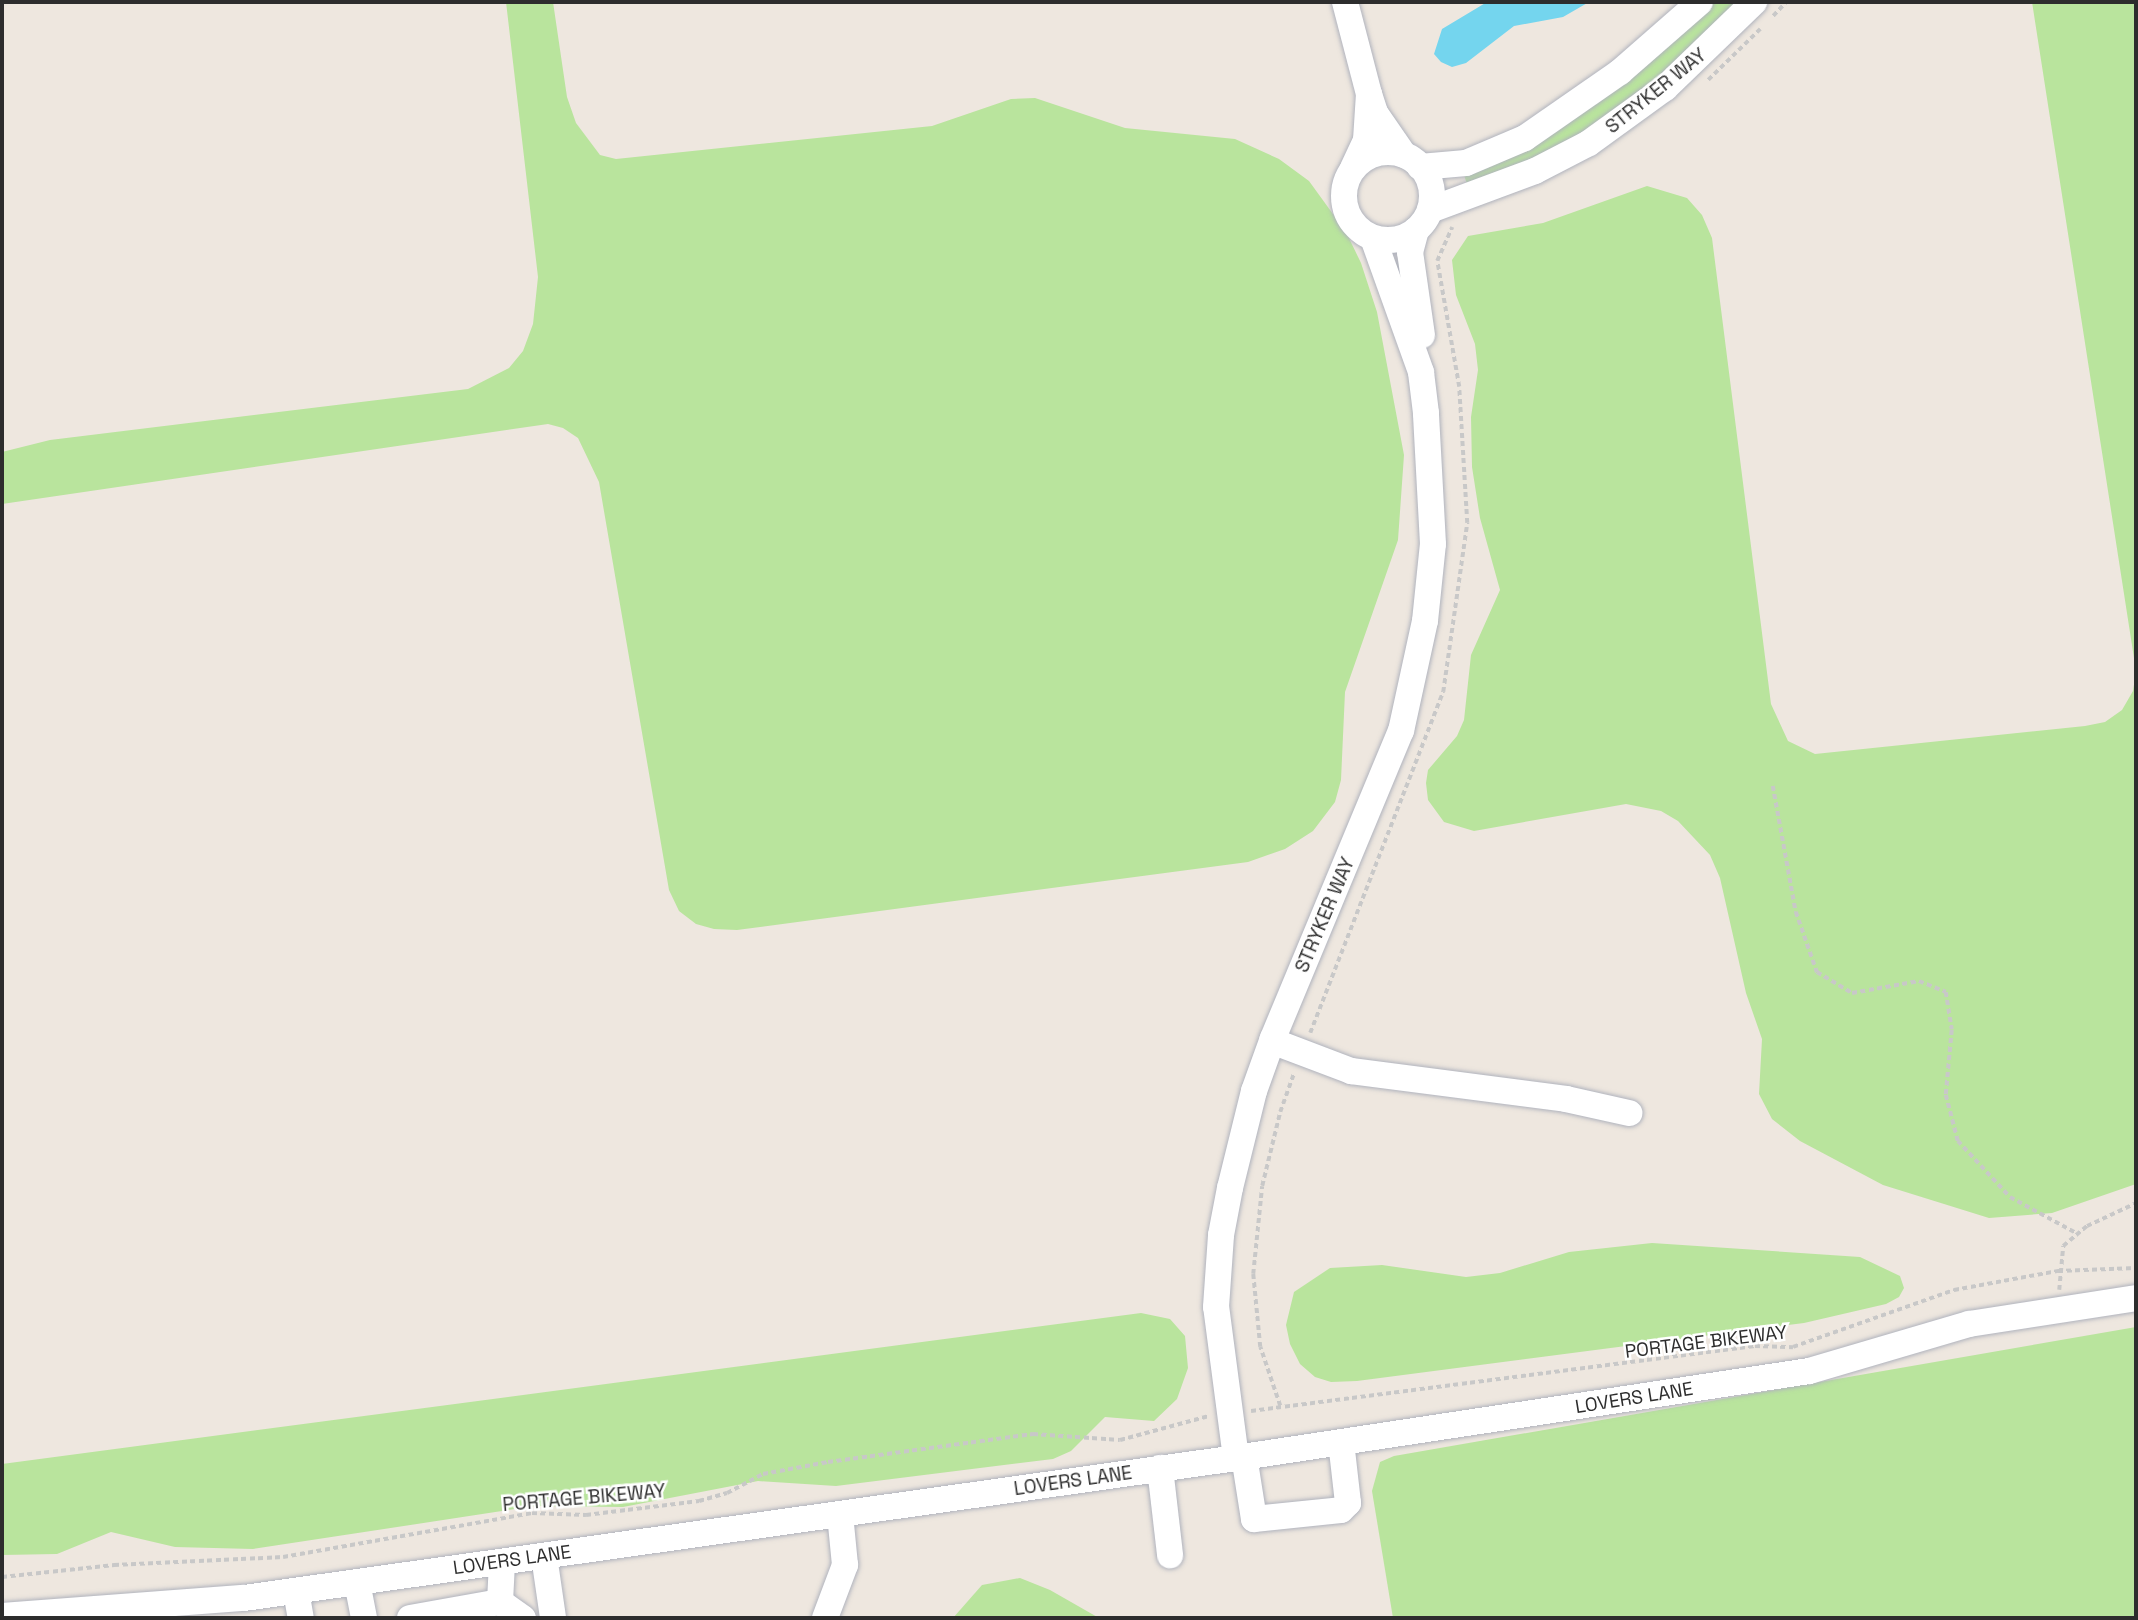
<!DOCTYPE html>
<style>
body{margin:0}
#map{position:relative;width:2138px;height:1620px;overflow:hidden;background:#eee7df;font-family:"Space Grotesk",sans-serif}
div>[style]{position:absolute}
.green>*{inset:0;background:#b9e49d}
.water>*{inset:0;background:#74d5ee}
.path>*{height:3.5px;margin-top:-1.75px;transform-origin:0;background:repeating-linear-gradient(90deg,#c8c8c8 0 5px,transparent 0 8.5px)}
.roads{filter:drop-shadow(0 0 2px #b0b3bd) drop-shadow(0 0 2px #b0b3bd)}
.minor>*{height:26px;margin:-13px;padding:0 13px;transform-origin:13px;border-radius:13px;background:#fff}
.minor>.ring{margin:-13px;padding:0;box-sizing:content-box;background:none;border:26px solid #fff;border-radius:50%}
span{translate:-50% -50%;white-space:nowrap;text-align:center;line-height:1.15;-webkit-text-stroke:5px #fff;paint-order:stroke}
.street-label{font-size:19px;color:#2d2d2d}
.frame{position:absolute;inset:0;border:4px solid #2d2d2d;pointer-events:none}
</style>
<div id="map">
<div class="green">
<i style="clip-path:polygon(506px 2px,553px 2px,567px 97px,576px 123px,600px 155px,616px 159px,932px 126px,1011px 99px,1035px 98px,1125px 128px,1235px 139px,1279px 159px,1309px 181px,1346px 232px,1361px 263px,1377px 312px,1404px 455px,1398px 540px,1345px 692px,1341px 780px,1335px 802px,1313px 831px,1285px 849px,1248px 862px,737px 930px,714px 929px,696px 924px,679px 911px,669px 890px,599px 482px,578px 438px,563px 428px,548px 424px,2px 504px,2px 452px,50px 440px,468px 389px,509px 368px,523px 351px,533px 324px,538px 277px)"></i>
<i style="clip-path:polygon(1715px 2px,1746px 2px,1719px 30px,1577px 140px,1468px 187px,1464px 175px)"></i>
<i style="clip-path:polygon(2032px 2px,2136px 2px,2136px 1184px,2052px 1213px,1989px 1218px,1883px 1185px,1800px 1141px,1772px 1119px,1759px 1094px,1762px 1039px,1746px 993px,1720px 878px,1710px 855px,1678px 821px,1661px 811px,1626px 804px,1474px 831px,1444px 822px,1428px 800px,1426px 783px,1428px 770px,1457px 736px,1464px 720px,1471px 655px,1500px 590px,1480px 518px,1472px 467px,1471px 417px,1478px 370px,1475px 344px,1456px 295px,1452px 260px,1468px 236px,1543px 223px,1647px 186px,1687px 198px,1702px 215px,1712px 238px,1771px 704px,1788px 741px,1815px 754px,2085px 726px,2105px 722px,2122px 710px,2133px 691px,2136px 671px)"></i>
<i style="clip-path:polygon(1652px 1243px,1860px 1257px,1900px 1276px,1904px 1288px,1899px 1297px,1886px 1304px,1804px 1323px,1357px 1381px,1331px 1382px,1315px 1377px,1300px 1364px,1290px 1344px,1286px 1325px,1294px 1292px,1330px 1268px,1382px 1265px,1466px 1277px,1500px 1273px,1569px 1252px)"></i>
<i style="clip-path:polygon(1141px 1313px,1170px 1319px,1185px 1336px,1188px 1368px,1177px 1399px,1154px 1421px,1105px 1417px,1071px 1451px,1053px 1459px,836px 1486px,758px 1481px,623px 1507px,535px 1506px,253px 1549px,175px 1547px,111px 1532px,57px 1554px,2px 1555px,2px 1464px)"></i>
<i style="clip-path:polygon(2136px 1327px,2136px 1618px,1393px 1618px,1372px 1491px,1380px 1462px,1394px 1456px)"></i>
<i style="clip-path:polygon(1020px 1578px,1050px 1590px,1099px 1618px,953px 1618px,982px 1585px)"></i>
</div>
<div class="water">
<i style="clip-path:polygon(1487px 2px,1589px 2px,1563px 17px,1514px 26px,1466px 63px,1452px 67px,1441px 62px,1434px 54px,1442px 29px)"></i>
</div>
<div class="path">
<i style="left:1773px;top:16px;width:19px;rotate:-47deg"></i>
<i style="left:1708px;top:80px;width:73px;rotate:-44.4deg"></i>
<i style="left:1773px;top:786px;width:128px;rotate:79.7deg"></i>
<i style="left:1796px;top:912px;width:64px;rotate:70.7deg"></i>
<i style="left:1817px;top:972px;width:41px;rotate:31deg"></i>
<i style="left:1852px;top:993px;width:68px;rotate:-10.2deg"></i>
<i style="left:1919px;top:981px;width:29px;rotate:22deg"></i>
<i style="left:1946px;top:992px;width:38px;rotate:81deg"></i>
<i style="left:1952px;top:1030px;width:65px;rotate:95.3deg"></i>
<i style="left:1946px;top:1095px;width:48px;rotate:75.4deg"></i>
<i style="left:1958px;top:1141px;width:76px;rotate:47.1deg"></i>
<i style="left:2010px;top:1197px;width:77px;rotate:28.6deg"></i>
<i style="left:1310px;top:1033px;width:366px;rotate:-68.7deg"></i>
<i style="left:1443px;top:692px;width:171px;rotate:-81.9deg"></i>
<i style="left:1467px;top:523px;width:136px;rotate:-93.4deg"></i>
<i style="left:1459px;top:387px;width:128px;rotate:-99.9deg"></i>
<i style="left:1437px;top:261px;width:37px;rotate:-66deg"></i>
<i style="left:2059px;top:1290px;width:44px;rotate:-84.8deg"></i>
<i style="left:2063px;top:1246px;width:31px;rotate:-40deg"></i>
<i style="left:2087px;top:1226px;width:54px;rotate:-25.1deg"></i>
<i style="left:1280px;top:1406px;width:62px;rotate:-108.7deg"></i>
<i style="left:1260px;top:1347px;width:73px;rotate:-95.5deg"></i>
<i style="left:1253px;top:1274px;width:88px;rotate:-84.2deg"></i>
<i style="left:1262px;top:1186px;width:76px;rotate:-76.3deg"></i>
<i style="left:1280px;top:1112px;width:41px;rotate:-70.3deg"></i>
<i style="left:1251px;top:1411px;width:508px;rotate:-7.35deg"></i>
<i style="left:1755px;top:1346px;width:38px;rotate:2deg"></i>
<i style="left:1793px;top:1347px;width:171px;rotate:-19.5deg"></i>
<i style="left:1954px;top:1290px;width:106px;rotate:-10.4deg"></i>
<i style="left:2058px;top:1271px;width:78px;rotate:-2.2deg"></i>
<i style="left:2px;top:1577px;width:113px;rotate:-6.1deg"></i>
<i style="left:114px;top:1565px;width:169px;rotate:-2.7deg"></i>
<i style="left:283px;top:1557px;width:253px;rotate:-10deg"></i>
<i style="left:532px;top:1513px;width:54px;rotate:2.1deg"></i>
<i style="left:586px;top:1515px;width:114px;rotate:-7.1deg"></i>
<i style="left:699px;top:1501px;width:29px;rotate:-16deg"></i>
<i style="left:727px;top:1493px;width:41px;rotate:-27.8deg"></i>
<i style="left:763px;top:1474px;width:66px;rotate:-10.5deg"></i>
<i style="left:828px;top:1462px;width:207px;rotate:-7.8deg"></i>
<i style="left:1033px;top:1434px;width:87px;rotate:3.9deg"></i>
<i style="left:1120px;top:1440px;width:92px;rotate:-15.1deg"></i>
</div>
<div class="roads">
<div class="minor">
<i style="left:1345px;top:2px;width:95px;rotate:75.4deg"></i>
<i class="ring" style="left:1344px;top:152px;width:62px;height:62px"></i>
<i style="left:1420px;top:167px;width:46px;rotate:-5deg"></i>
<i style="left:1466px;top:163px;width:64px;rotate:-23deg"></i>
<i style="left:1525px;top:138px;width:116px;rotate:-34.8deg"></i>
<i style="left:1620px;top:72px;width:106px;rotate:-41.2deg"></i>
<i style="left:1353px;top:168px;width:31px;rotate:-65deg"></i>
<i style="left:1366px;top:140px;width:46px;rotate:-86.3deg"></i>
<i style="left:1369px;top:94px;width:20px;rotate:72deg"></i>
<i style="left:1375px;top:113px;width:51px;rotate:55.4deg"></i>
<i style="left:1430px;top:210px;width:112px;rotate:-20.4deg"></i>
<i style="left:1535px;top:171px;width:61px;rotate:-27.4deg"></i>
<i style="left:1589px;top:143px;width:94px;rotate:-35.9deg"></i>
<i style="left:1665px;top:88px;width:124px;rotate:-44deg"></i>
<i style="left:1416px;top:230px;width:23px;rotate:105deg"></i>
<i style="left:1410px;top:252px;width:84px;rotate:81.8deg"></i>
<i style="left:1272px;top:1041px;width:85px;rotate:20.8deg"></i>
<i style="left:1351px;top:1071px;width:217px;rotate:7.4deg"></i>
<i style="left:1566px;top:1099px;width:65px;rotate:12.5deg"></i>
<i style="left:1244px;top:1456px;width:64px;rotate:81deg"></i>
<i style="left:1254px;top:1519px;width:87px;rotate:-5.9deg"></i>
<i style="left:1341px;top:1510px;width:10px;rotate:-45deg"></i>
<i style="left:1348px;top:1503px;width:61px;rotate:-96.5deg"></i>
<i style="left:1236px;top:1458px;width:152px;rotate:-97.5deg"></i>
<i style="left:1216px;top:1307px;width:72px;rotate:-86deg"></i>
<i style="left:1221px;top:1235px;width:48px;rotate:-79.2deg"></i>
<i style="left:1230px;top:1188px;width:100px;rotate:-76.1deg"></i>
<i style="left:1254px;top:1091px;width:56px;rotate:-70.3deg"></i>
<i style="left:1273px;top:1038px;width:333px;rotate:-67.4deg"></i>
<i style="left:1401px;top:731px;width:113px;rotate:-77.7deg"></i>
<i style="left:1425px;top:621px;width:77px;rotate:-84.1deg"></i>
<i style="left:1433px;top:544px;width:131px;rotate:-93.1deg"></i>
<i style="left:1426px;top:413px;width:41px;rotate:-97deg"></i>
<i style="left:1421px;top:372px;width:142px;rotate:-109.7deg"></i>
<i style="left:1160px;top:1468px;width:88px;rotate:83.4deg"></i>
<i style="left:544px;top:1556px;width:63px;rotate:81.7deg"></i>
<i style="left:357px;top:1582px;width:37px;rotate:79deg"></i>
<i style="left:296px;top:1591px;width:27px;rotate:80deg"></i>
<i style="left:500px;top:1602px;width:28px;rotate:35deg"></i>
<i style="left:2px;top:1616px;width:243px;rotate:-4.3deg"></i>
<i style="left:244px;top:1598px;width:1002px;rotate:-8.03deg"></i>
<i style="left:1236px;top:1458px;width:580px;rotate:-8.63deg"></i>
<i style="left:1809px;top:1371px;width:167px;rotate:-16.4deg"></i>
<i style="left:1969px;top:1324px;width:169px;rotate:-8.8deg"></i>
<i style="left:410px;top:1618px;width:91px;rotate:-10.1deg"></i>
<i style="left:500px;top:1602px;width:40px;rotate:-87.1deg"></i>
<i style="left:825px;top:1618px;width:57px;rotate:-69.3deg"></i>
<i style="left:845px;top:1565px;width:51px;rotate:-95.6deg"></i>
</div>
</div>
<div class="street-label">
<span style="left:1656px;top:91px;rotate:-39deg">STRYKER WAY</span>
<span style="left:1325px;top:915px;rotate:-67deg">STRYKER WAY</span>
<span style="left:1706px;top:1342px;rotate:-7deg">PORTAGE BIKEWAY</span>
<span style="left:1634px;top:1398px;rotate:-9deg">LOVERS LANE</span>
<span style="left:1073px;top:1481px;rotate:-8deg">LOVERS LANE</span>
<span style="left:584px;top:1498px;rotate:-5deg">PORTAGE BIKEWAY</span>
<span style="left:512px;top:1560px;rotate:-8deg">LOVERS LANE</span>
</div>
<div class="frame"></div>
</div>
